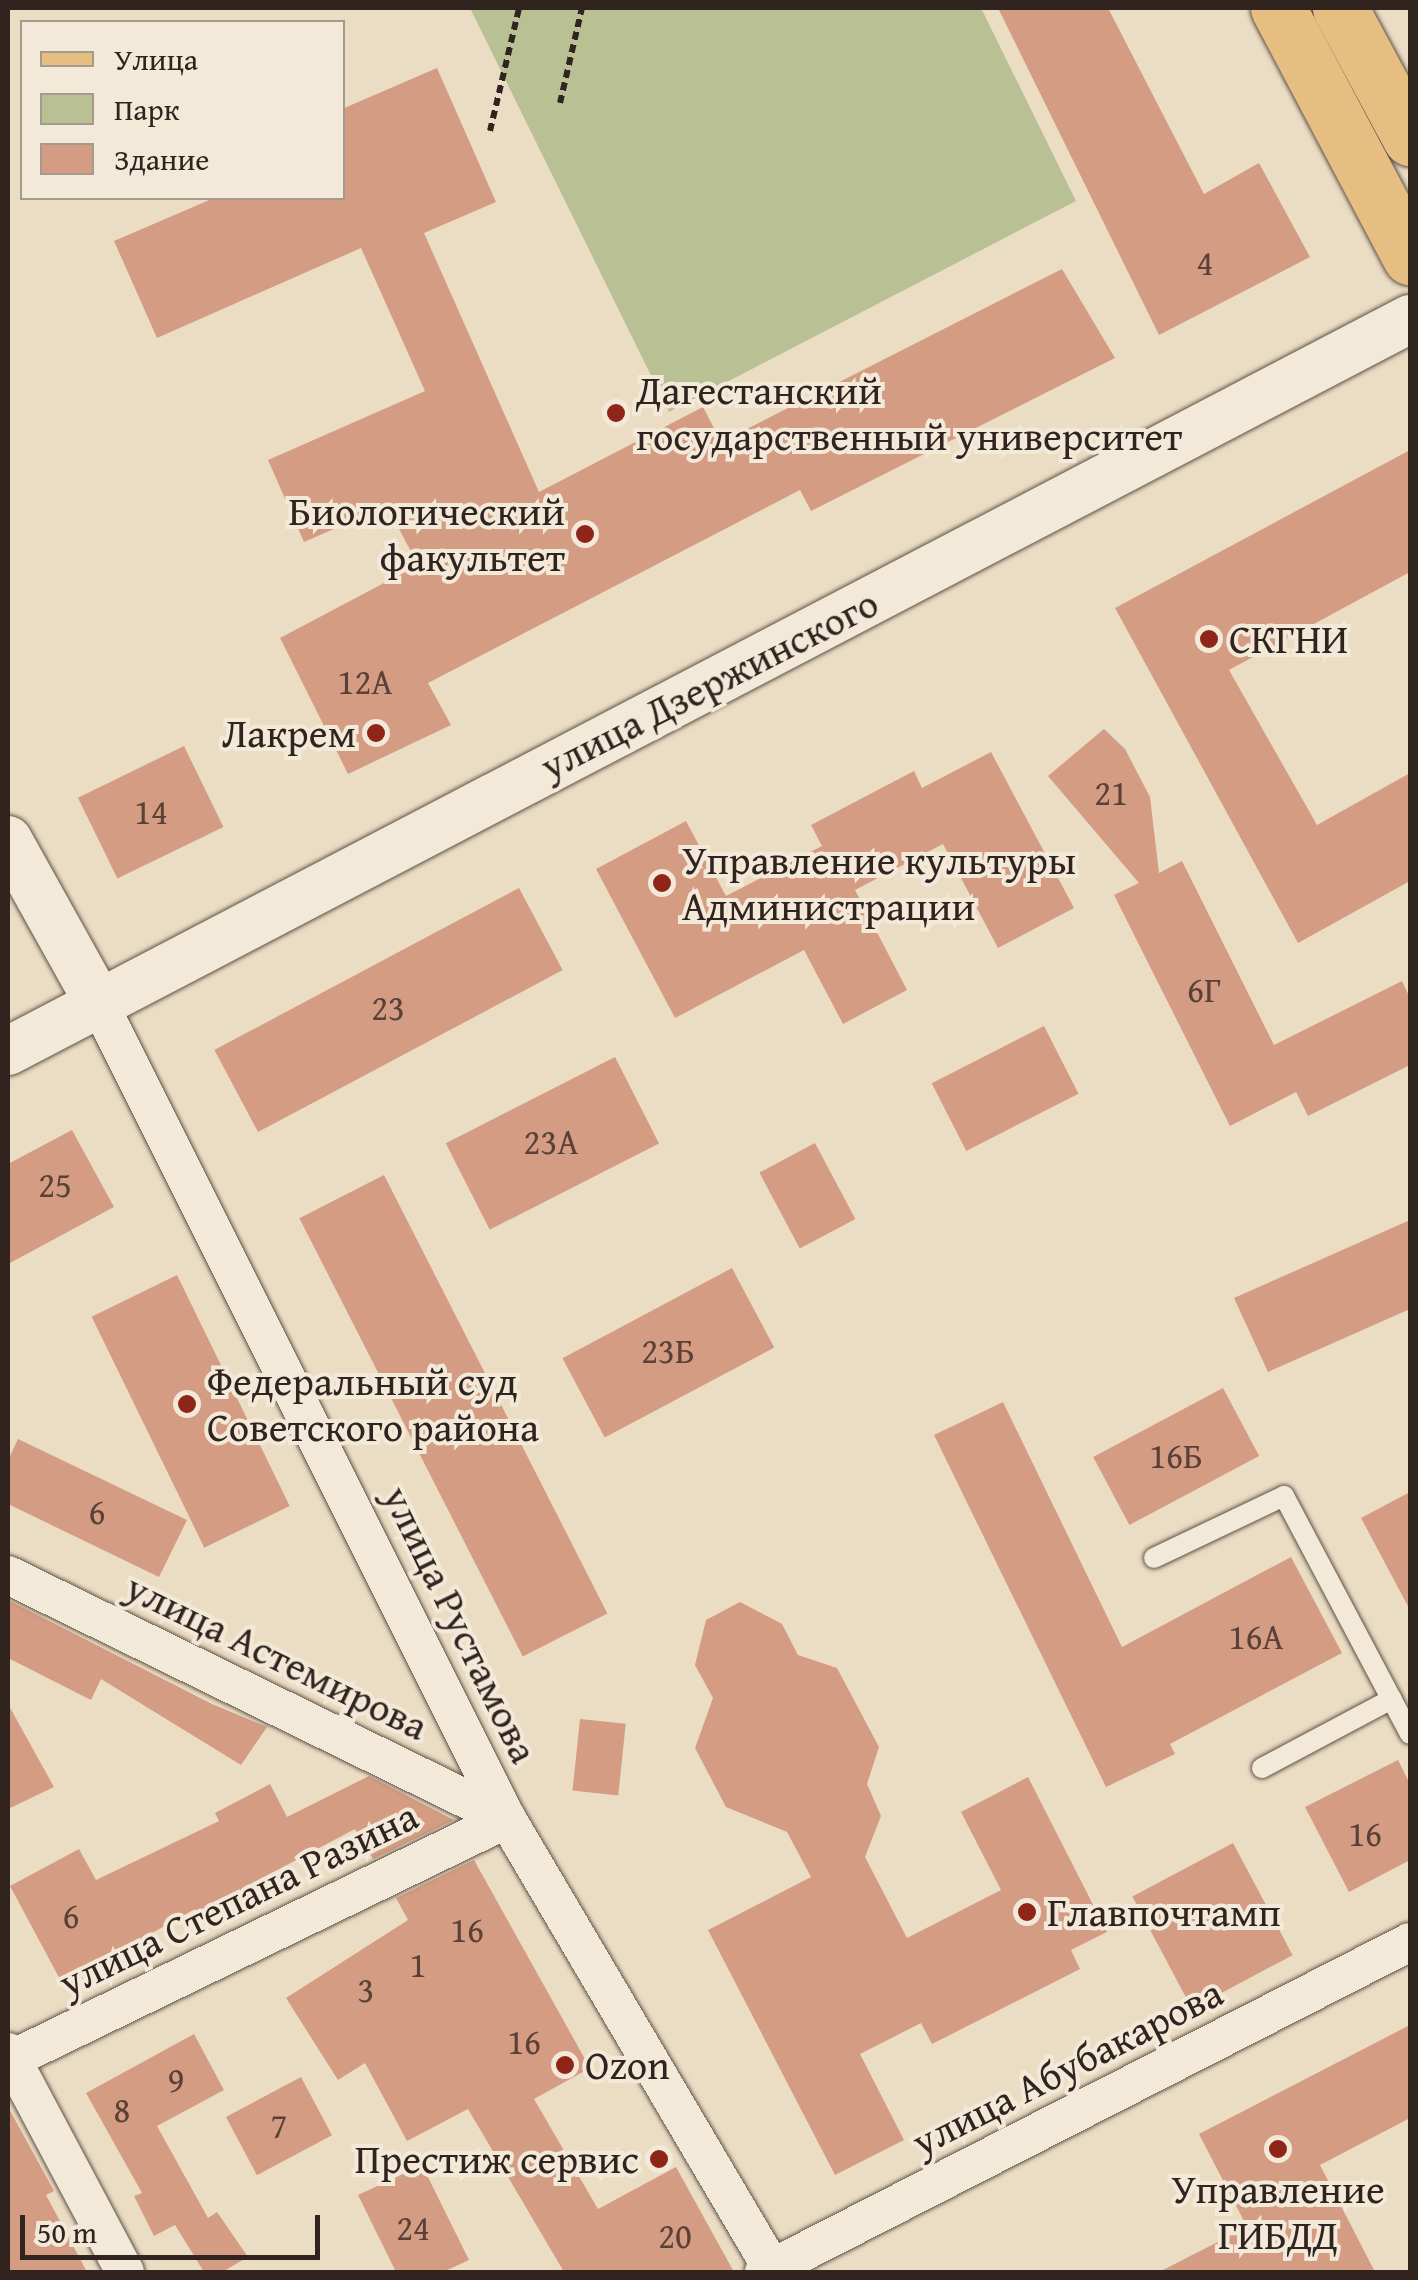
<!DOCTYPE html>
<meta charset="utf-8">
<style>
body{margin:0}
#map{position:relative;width:1418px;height:2280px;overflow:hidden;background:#ebddc4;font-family:"Gentium Book Plus",serif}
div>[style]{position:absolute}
.green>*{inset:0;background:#b8c094}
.building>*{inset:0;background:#d59c84;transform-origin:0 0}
.path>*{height:6px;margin-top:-3px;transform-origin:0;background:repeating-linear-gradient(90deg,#31231e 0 8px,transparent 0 13px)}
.roads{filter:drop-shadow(0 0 2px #605248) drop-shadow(0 0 2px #605248)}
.service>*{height:20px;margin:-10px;padding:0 10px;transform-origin:10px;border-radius:10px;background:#f2e9d9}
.minor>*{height:38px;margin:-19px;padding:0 19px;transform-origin:19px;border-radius:19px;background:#f2e9d9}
.tertiary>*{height:48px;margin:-24px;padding:0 24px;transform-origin:24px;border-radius:24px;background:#f2e9d9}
.primary>*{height:55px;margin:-27.5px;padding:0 27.5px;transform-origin:27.5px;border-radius:27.5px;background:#e6be82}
.dots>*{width:28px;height:28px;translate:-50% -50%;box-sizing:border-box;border:5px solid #f2e9d9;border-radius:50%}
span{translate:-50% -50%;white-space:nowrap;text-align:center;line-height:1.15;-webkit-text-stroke:8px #f2e9d9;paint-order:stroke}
.number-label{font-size:35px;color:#5a4138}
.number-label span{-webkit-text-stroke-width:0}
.poi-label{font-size:40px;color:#31231e}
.left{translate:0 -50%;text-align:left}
.right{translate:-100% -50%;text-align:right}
.street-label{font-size:40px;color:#31231e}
.frame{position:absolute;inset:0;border:10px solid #31231e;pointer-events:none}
.legend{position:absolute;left:20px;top:20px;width:325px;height:180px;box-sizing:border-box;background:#f2e9d9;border:2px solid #a59a8e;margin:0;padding:12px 18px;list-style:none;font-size:30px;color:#31231e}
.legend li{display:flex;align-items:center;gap:20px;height:50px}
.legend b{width:50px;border:2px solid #a59a8e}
.scale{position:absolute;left:20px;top:2215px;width:300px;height:45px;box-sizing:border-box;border:5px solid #31231e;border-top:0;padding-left:12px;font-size:30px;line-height:35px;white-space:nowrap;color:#31231e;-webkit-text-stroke:8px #f2e9d9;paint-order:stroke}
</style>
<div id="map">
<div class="green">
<i style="clip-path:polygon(470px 8px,981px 8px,1076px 201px,669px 412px)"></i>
</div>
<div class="building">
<i style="clip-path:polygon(998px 8px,1108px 8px,1204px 194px,1259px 163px,1310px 257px,1159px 335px)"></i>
<i style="clip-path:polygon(437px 68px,496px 202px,424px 233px,539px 492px,703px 407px,721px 442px,1062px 269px,1115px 358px,811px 511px,800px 490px,428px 683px,451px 725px,348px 774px,280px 638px,418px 565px,387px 506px,304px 542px,268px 460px,425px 391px,361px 248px,157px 338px,114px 241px,214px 198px,342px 198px,342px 109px)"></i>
<i style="clip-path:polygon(1410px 450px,1410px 572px,1229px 670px,1317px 825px,1410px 773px,1410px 881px,1298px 943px,1115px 608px)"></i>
<i style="clip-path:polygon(1104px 729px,1125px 749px,1150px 797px,1159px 873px,1182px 861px,1274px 1045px,1402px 981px,1410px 998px,1410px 1065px,1308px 1116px,1296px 1092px,1230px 1126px,1114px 895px,1139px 883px,1048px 776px)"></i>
<i style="left:184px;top:746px;width:90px;height:118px;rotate:64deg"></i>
<i style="clip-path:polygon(991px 752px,1074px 908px,998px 948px,943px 844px,855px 890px,907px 990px,843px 1024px,804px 950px,675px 1018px,596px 869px,686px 821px,726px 896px,822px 846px,811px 825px,914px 771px,922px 788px)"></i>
<i style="left:519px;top:888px;width:93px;height:345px;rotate:62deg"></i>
<i style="left:1044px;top:1026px;width:76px;height:126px;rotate:63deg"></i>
<i style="left:615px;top:1057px;width:97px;height:190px;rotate:63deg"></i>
<i style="clip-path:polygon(72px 1130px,114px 1207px,8px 1264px,8px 1164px)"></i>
<i style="left:815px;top:1143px;width:86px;height:63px;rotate:62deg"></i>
<i style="left:384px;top:1175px;width:492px;height:95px;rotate:63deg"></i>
<i style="clip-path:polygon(1410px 1220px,1410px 1309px,1268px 1372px,1234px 1298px)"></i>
<i style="left:732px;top:1268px;width:90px;height:192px;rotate:62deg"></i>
<i style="left:177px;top:1275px;width:257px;height:95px;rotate:64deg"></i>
<i style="left:1223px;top:1388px;width:77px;height:147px;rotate:62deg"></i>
<i style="clip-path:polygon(1003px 1402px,1122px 1647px,1291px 1557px,1342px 1653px,1170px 1744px,1175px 1754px,1106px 1787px,934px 1435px)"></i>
<i style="clip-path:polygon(18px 1439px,187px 1520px,159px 1577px,8px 1504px,8px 1460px)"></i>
<i style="clip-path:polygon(1410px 1492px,1410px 1610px,1361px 1518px)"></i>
<i style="clip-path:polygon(8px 1600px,212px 1704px,267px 1727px,241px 1765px,101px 1679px,91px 1700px,8px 1658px)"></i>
<i style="clip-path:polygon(740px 1602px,782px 1624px,798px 1655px,837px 1668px,879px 1747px,867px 1784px,881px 1816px,865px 1857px,907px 1938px,1001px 1890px,961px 1812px,1028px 1777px,1107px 1932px,1071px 1950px,1080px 1969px,932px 2044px,921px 2023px,860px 2054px,904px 2140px,835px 2175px,708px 1930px,811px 1877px,787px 1832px,726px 1807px,695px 1748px,713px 1698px,695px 1665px,706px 1620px)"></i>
<i style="clip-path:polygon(8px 1704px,54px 1787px,8px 1809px)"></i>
<i style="left:580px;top:1719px;width:46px;height:72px;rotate:6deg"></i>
<i style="clip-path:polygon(1398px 1760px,1410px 1784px,1410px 1860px,1349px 1892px,1305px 1807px)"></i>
<i style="clip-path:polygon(369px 1776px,454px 1820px,373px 1859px,355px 1829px,247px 1886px,251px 1894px,200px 1919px,195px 1909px,62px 1983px,10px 1886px,79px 1849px,96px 1880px,219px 1821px,215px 1813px,270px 1784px,287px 1817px)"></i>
<i style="left:1233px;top:1843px;width:127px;height:114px;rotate:62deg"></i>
<i style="clip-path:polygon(474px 1860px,590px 2068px,534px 2099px,598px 2209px,676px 2167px,734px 2272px,564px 2272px,468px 2109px,407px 2141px,365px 2063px,338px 2080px,286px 1998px,408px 1920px,396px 1898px)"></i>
<i style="clip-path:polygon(1410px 2025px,1410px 2118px,1320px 2165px,1375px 2272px,1159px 2272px,1247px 2227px,1199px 2134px)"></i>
<i style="clip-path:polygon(194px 2034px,224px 2090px,157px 2126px,208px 2218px,217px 2212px,248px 2257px,222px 2272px,204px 2272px,175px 2225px,154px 2236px,134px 2196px,142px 2193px,86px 2093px)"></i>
<i style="left:301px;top:2077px;width:66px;height:85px;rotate:62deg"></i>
<i style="clip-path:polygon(8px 2107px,54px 2191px,46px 2195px,87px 2272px,8px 2272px)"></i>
<i style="clip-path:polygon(422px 2165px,469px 2260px,443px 2272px,396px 2272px,358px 2195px)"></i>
</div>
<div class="path">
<i style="left:560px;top:103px;width:98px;rotate:-77deg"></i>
<i style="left:490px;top:131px;width:126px;rotate:-76.7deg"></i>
</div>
<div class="roads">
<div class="service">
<i style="left:1154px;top:1558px;width:144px;rotate:-25.5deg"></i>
<i style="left:1284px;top:1496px;width:269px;rotate:62.1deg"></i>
<i style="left:1262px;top:1768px;width:147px;rotate:-28deg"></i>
</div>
<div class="minor">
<i style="left:97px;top:1000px;width:916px;rotate:63.41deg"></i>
<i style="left:507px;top:1819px;width:526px;rotate:59.48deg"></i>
<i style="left:8px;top:1575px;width:555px;rotate:26.06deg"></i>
<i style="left:8px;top:2052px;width:249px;rotate:62deg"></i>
<i style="left:8px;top:2061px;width:555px;rotate:-25.87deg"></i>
<i style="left:764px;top:2272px;width:725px;rotate:-27.06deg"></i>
</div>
<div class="tertiary">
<i style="left:8px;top:840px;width:183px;rotate:60.9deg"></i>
<i style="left:8px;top:1051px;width:1582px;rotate:-27.57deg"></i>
</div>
<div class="primary">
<i style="left:1278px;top:8px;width:282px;rotate:62.1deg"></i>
<i style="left:1340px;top:8px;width:148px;rotate:61.7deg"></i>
</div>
</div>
<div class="dots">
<i style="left:616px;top:413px;background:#8f2418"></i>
<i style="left:585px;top:534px;background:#8f2418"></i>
<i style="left:1209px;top:639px;background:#8f2418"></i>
<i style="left:376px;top:733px;background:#8f2418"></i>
<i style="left:662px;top:883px;background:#8f2418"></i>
<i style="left:187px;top:1404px;background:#8f2418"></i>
<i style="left:1027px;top:1912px;background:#8f2418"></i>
<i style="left:565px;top:2065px;background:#8f2418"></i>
<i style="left:1278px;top:2149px;background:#8f2418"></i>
<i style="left:659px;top:2159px;background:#8f2418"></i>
</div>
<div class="number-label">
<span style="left:1205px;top:263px">4</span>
<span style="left:365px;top:682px">12А</span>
<span style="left:1111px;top:793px">21</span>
<span style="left:151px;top:812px">14</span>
<span style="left:1204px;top:990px">6Г</span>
<span style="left:388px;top:1008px">23</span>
<span style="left:551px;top:1142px">23А</span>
<span style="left:55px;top:1185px">25</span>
<span style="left:668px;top:1351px">23Б</span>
<span style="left:1176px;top:1456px">16Б</span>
<span style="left:97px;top:1512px">6</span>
<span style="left:1256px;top:1637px">16А</span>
<span style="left:1365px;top:1834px">16</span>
<span style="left:71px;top:1916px">6</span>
<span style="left:467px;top:1930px">16</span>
<span style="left:418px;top:1965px">1</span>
<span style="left:366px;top:1990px">3</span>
<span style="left:524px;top:2042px">16</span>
<span style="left:176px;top:2080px">9</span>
<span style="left:122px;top:2110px">8</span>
<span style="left:279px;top:2126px">7</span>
<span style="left:413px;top:2228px">24</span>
<span style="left:675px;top:2236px">20</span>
</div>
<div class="poi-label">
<span class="left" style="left:636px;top:413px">Дагестанский<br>государственный университет</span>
<span class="right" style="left:565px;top:534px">Биологический<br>факультет</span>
<span class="left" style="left:1229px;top:639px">СКГНИ</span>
<span class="right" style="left:356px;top:733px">Лакрем</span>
<span class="left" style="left:682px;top:883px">Управление культуры<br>Администрации</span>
<span class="left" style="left:207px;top:1404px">Федеральный суд<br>Советского района</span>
<span class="left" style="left:1047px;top:1912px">Главпочтамп</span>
<span class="left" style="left:585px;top:2065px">Ozon</span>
<span class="right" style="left:639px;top:2159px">Престиж сервис</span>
<span style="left:1278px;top:2212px">Управление<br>ГИБДД</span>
</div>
<div class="street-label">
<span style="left:709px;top:684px;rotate:-27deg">улица Дзержинского</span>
<span style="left:461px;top:1624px;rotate:64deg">улица Рустамова</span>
<span style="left:277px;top:1656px;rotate:26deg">улица Астемирова</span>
<span style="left:238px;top:1899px;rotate:-26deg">улица Степана Разина</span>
<span style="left:1067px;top:2067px;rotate:-27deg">улица Абубакарова</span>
</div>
<div class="frame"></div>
<ul class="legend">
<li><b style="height:12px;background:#e6be82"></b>Улица</li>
<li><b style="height:28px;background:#b8c094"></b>Парк</li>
<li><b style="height:28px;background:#d59c84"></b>Здание</li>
</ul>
<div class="scale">50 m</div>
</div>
